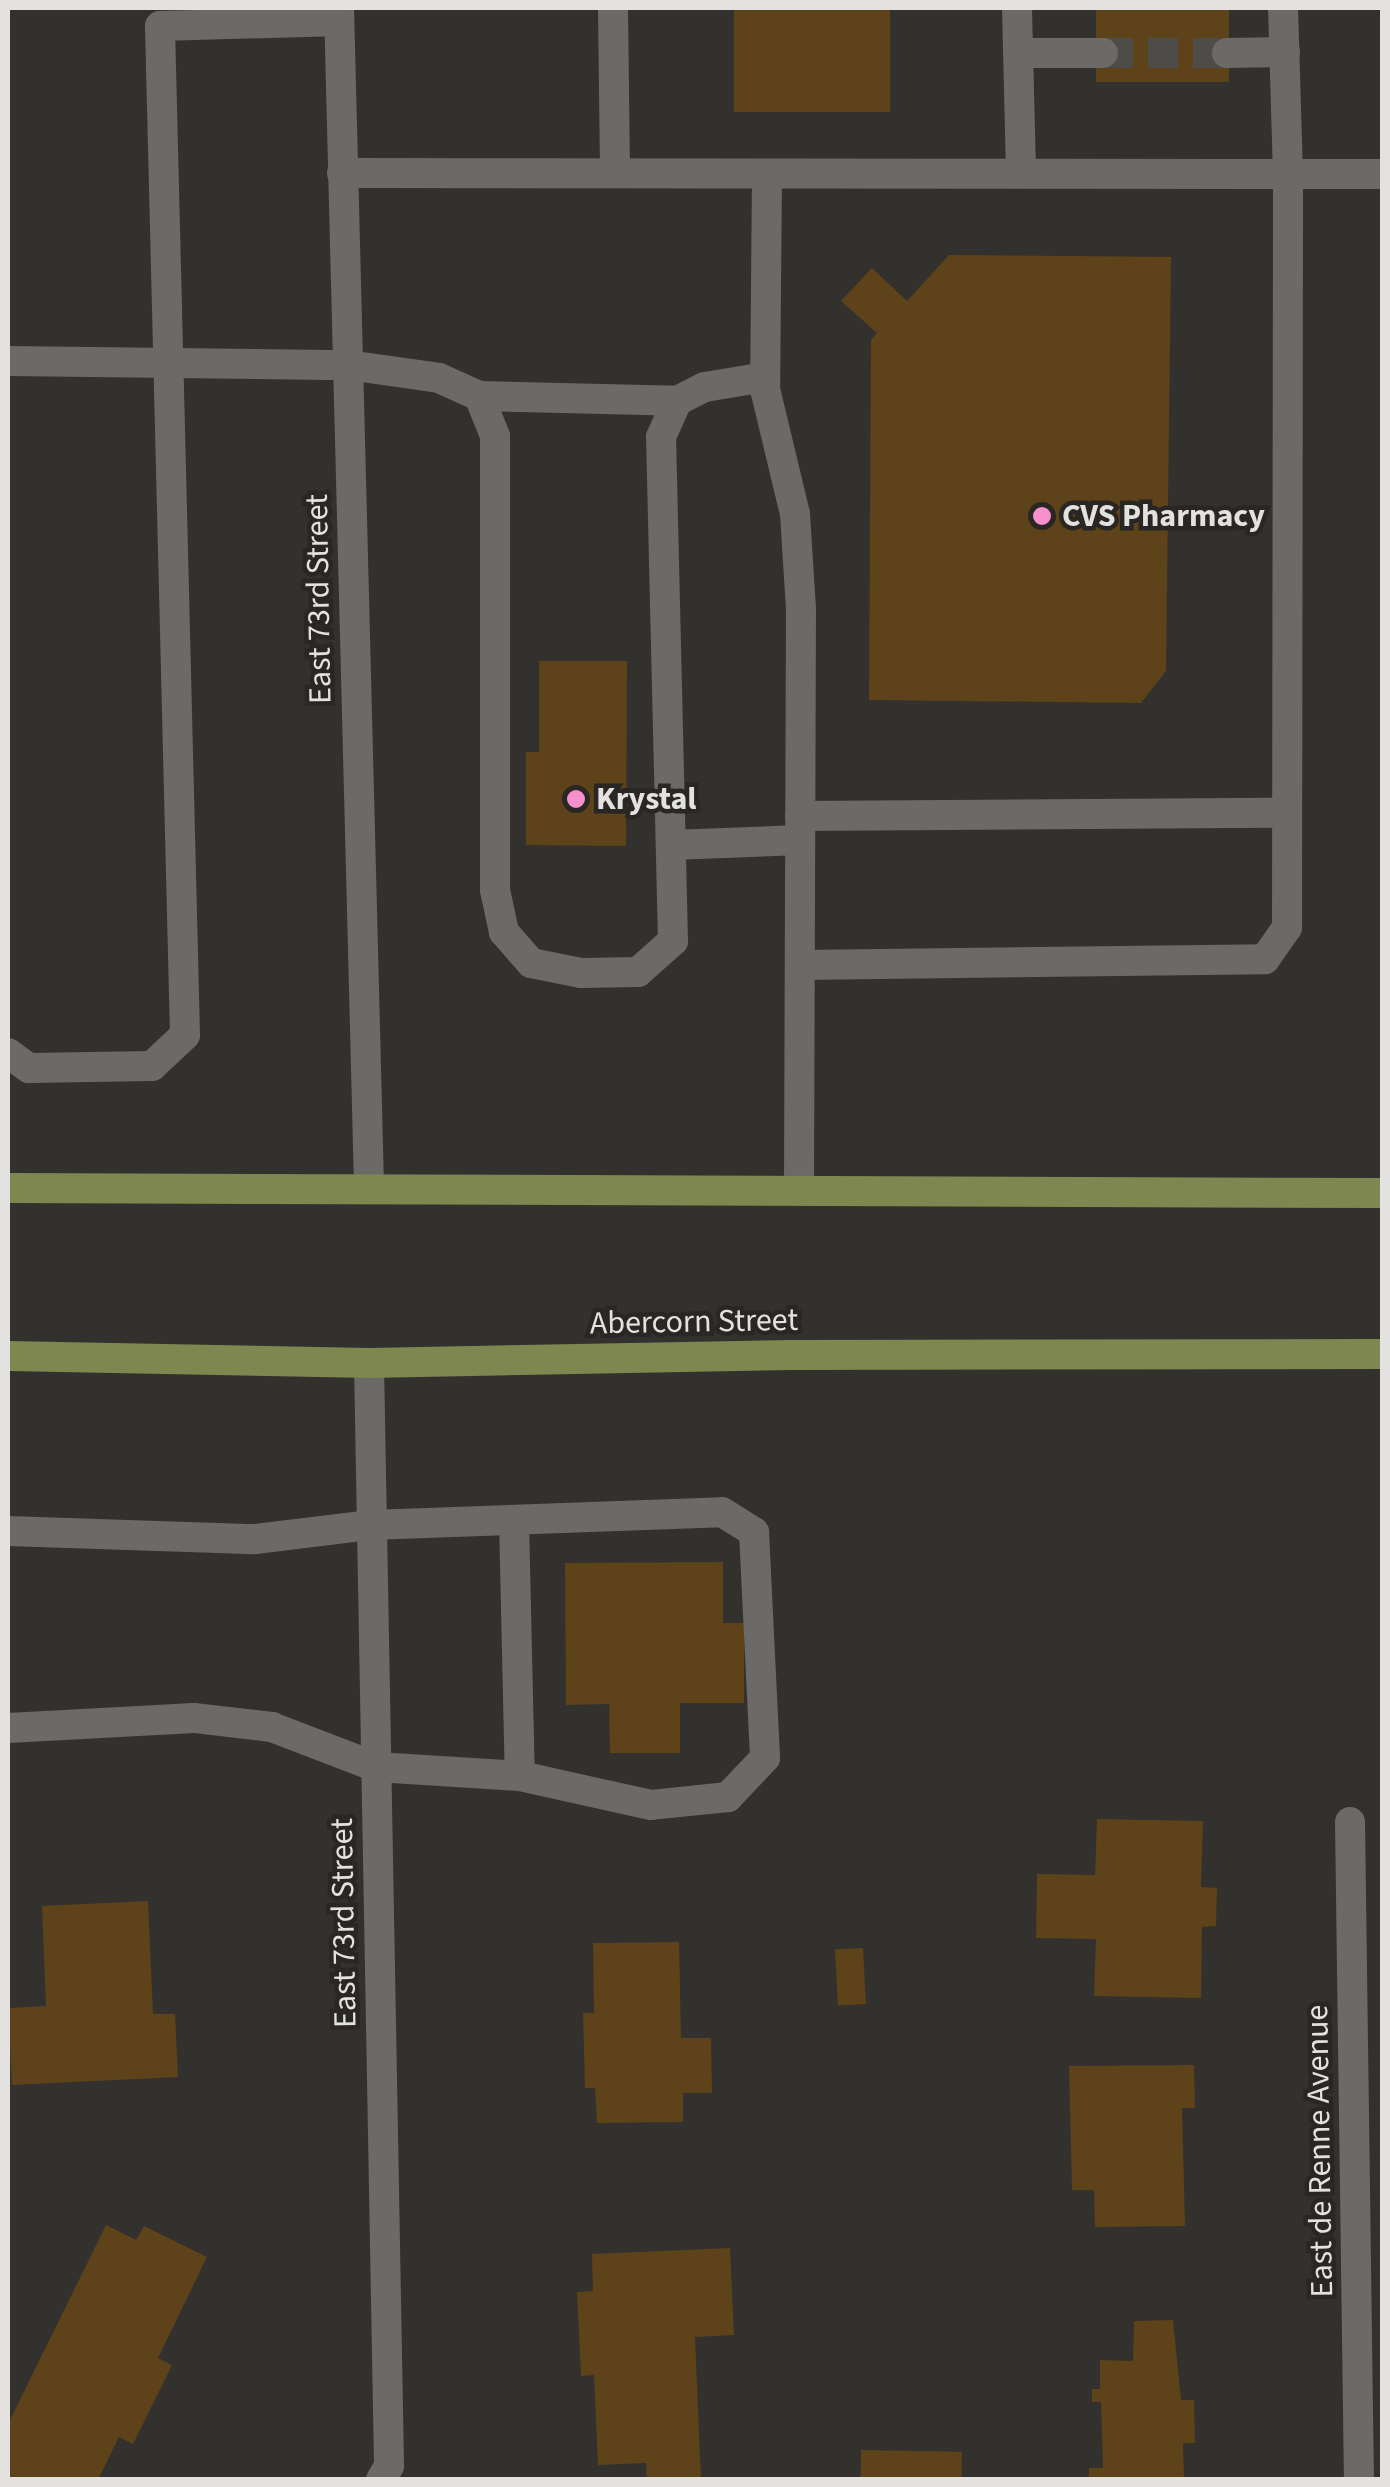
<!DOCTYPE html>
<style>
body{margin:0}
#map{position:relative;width:1390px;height:2487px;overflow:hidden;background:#32312d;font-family:"Source Sans 3",sans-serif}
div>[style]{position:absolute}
.building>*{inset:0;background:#5e421a;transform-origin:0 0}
.minor-tunnel>*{height:30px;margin-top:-15px;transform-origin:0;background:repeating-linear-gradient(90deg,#4d4c48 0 30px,transparent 0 45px)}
.minor>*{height:30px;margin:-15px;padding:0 15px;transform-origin:15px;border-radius:15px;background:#6b6a66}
.major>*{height:30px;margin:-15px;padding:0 15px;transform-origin:15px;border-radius:15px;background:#7e874f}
.dots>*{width:28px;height:28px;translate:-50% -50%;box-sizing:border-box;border:5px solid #282723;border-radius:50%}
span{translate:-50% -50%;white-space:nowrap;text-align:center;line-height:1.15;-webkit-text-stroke:9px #282723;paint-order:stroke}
.poi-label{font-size:32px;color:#e3e2e0;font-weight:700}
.left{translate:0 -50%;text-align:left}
.street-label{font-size:32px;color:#e3e2e0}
.frame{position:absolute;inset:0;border:10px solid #e3e2e0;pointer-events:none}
</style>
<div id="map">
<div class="building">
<i style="left:734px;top:8px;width:156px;height:104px"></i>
<i style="left:1096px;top:8px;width:133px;height:74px"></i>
<i style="clip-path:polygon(949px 255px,1171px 257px,1166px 671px,1141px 703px,869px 700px,871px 340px,877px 333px,841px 301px,872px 268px,907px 301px)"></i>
<i style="clip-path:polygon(539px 661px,627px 661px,626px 846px,526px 845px,526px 752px,539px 752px)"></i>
<i style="clip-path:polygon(723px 1562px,723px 1623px,744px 1623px,744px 1703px,680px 1703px,680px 1753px,610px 1753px,609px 1704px,566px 1705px,565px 1563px)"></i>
<i style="clip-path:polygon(1097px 1819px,1203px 1821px,1201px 1887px,1217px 1888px,1216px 1926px,1202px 1927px,1201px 1998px,1094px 1996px,1096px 1939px,1036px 1938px,1037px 1874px,1095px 1875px)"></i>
<i style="clip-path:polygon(148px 1901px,153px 2014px,175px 2014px,178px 2077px,12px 2085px,8px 2008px,46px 2006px,42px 1906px)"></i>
<i style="clip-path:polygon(679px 1942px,681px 2038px,711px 2038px,712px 2093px,683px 2093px,683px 2122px,597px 2123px,595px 2088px,585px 2088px,583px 2013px,594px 2013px,593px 1943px)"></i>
<i style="left:863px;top:1948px;width:56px;height:28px;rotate:87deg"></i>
<i style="clip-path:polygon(1194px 2065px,1195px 2108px,1182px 2108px,1185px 2226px,1095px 2227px,1094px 2190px,1072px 2190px,1069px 2066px)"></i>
<i style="clip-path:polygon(106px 2225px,136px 2240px,144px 2226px,207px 2257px,158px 2358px,172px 2365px,133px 2444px,119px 2437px,98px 2480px,8px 2480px,8px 2424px)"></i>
<i style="clip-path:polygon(730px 2248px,734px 2335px,695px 2337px,701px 2480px,647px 2480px,646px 2463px,598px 2465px,594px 2375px,581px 2376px,577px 2292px,593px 2291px,592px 2254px)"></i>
<i style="clip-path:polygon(1173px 2320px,1181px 2400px,1194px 2400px,1195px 2443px,1183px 2443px,1184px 2480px,1089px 2480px,1089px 2468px,1103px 2468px,1101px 2402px,1092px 2402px,1092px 2389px,1100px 2389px,1100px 2360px,1133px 2361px,1134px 2321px)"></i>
<i style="left:861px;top:2450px;width:101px;height:30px;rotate:1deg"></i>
</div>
<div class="minor-tunnel">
<i style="left:1103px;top:53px;width:124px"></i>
</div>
<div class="minor">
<i style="left:339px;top:8px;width:1180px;rotate:88.54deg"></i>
<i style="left:613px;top:8px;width:164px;rotate:89.3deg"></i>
<i style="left:1017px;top:8px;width:164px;rotate:88.6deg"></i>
<i style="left:1018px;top:53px;width:85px"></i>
<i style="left:1227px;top:53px;width:58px;rotate:-1deg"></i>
<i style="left:342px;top:173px;width:1040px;rotate:0.06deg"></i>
<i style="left:767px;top:174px;width:215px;rotate:90.5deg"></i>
<i style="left:765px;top:389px;width:129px;rotate:76.5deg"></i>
<i style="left:795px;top:514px;width:95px;rotate:86.4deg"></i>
<i style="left:801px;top:609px;width:581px;rotate:90.2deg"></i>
<i style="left:8px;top:361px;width:340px;rotate:0.7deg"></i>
<i style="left:348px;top:365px;width:92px;rotate:8.1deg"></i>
<i style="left:439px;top:378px;width:44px;rotate:24.2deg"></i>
<i style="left:479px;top:396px;width:198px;rotate:1.4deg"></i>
<i style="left:677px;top:401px;width:31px;rotate:-27deg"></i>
<i style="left:705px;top:387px;width:61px;rotate:-9.5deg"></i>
<i style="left:479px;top:396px;width:43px;rotate:68.2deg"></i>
<i style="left:495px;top:436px;width:454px;rotate:90deg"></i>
<i style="left:495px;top:890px;width:43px;rotate:77.9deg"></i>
<i style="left:504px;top:932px;width:41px;rotate:48.9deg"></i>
<i style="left:531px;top:963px;width:51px;rotate:11.3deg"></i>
<i style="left:581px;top:973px;width:57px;rotate:-1deg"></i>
<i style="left:638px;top:972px;width:47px;rotate:-41.5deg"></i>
<i style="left:673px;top:941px;width:504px;rotate:-91.36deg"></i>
<i style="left:661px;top:437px;width:39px;rotate:-66deg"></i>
<i style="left:800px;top:816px;width:487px;rotate:-0.4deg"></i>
<i style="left:671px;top:845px;width:129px;rotate:-2.2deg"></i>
<i style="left:801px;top:965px;width:464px;rotate:-0.7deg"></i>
<i style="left:1265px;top:959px;width:38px;rotate:-55deg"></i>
<i style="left:1287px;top:928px;width:753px;rotate:-89.92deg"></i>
<i style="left:1288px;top:175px;width:167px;rotate:-91.7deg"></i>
<i style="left:8px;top:1053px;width:26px;rotate:36deg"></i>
<i style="left:29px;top:1068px;width:123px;rotate:-0.9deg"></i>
<i style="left:152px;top:1066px;width:45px;rotate:-43.2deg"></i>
<i style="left:185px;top:1035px;width:1009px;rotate:-91.42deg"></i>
<i style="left:160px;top:26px;width:179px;rotate:-1.6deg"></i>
<i style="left:369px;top:1363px;width:1103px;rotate:88.96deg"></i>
<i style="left:389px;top:2466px;width:16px;rotate:120deg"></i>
<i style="left:514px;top:1520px;width:256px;rotate:88.7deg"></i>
<i style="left:8px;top:1531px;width:247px;rotate:1.9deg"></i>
<i style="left:255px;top:1539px;width:117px;rotate:-6.9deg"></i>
<i style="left:371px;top:1525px;width:351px;rotate:-2.1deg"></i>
<i style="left:722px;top:1512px;width:38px;rotate:32deg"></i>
<i style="left:754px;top:1532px;width:226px;rotate:87.2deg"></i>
<i style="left:765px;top:1758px;width:54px;rotate:133.5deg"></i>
<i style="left:728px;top:1797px;width:77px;rotate:174.1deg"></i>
<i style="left:651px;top:1805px;width:134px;rotate:-167.5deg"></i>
<i style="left:520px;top:1776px;width:144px;rotate:-176.4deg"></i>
<i style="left:376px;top:1767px;width:111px;rotate:-159deg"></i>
<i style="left:272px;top:1727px;width:79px;rotate:-173.4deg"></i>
<i style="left:194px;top:1718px;width:186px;rotate:176.9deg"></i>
<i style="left:1350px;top:1822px;width:658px;rotate:89.22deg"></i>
</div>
<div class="major">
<i style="left:8px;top:1188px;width:1374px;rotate:0.21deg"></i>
<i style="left:8px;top:1356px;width:361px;rotate:1.1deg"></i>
<i style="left:369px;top:1363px;width:421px;rotate:-1.1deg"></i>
<i style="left:790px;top:1355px;width:592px;rotate:-0.1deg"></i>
</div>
<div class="dots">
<i style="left:1042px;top:516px;background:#f890cc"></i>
<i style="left:576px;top:799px;background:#f890cc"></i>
</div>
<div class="poi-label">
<span class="left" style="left:1062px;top:516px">CVS Pharmacy</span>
<span class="left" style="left:596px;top:799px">Krystal</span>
</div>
<div class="street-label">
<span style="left:319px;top:599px;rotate:-91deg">East 73rd Street</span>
<span style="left:694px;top:1322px;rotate:-1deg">Abercorn Street</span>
<span style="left:344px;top:1923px;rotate:-91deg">East 73rd Street</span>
<span style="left:1320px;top:2151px;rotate:-91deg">East de Renne Avenue</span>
</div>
<div class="frame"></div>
</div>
